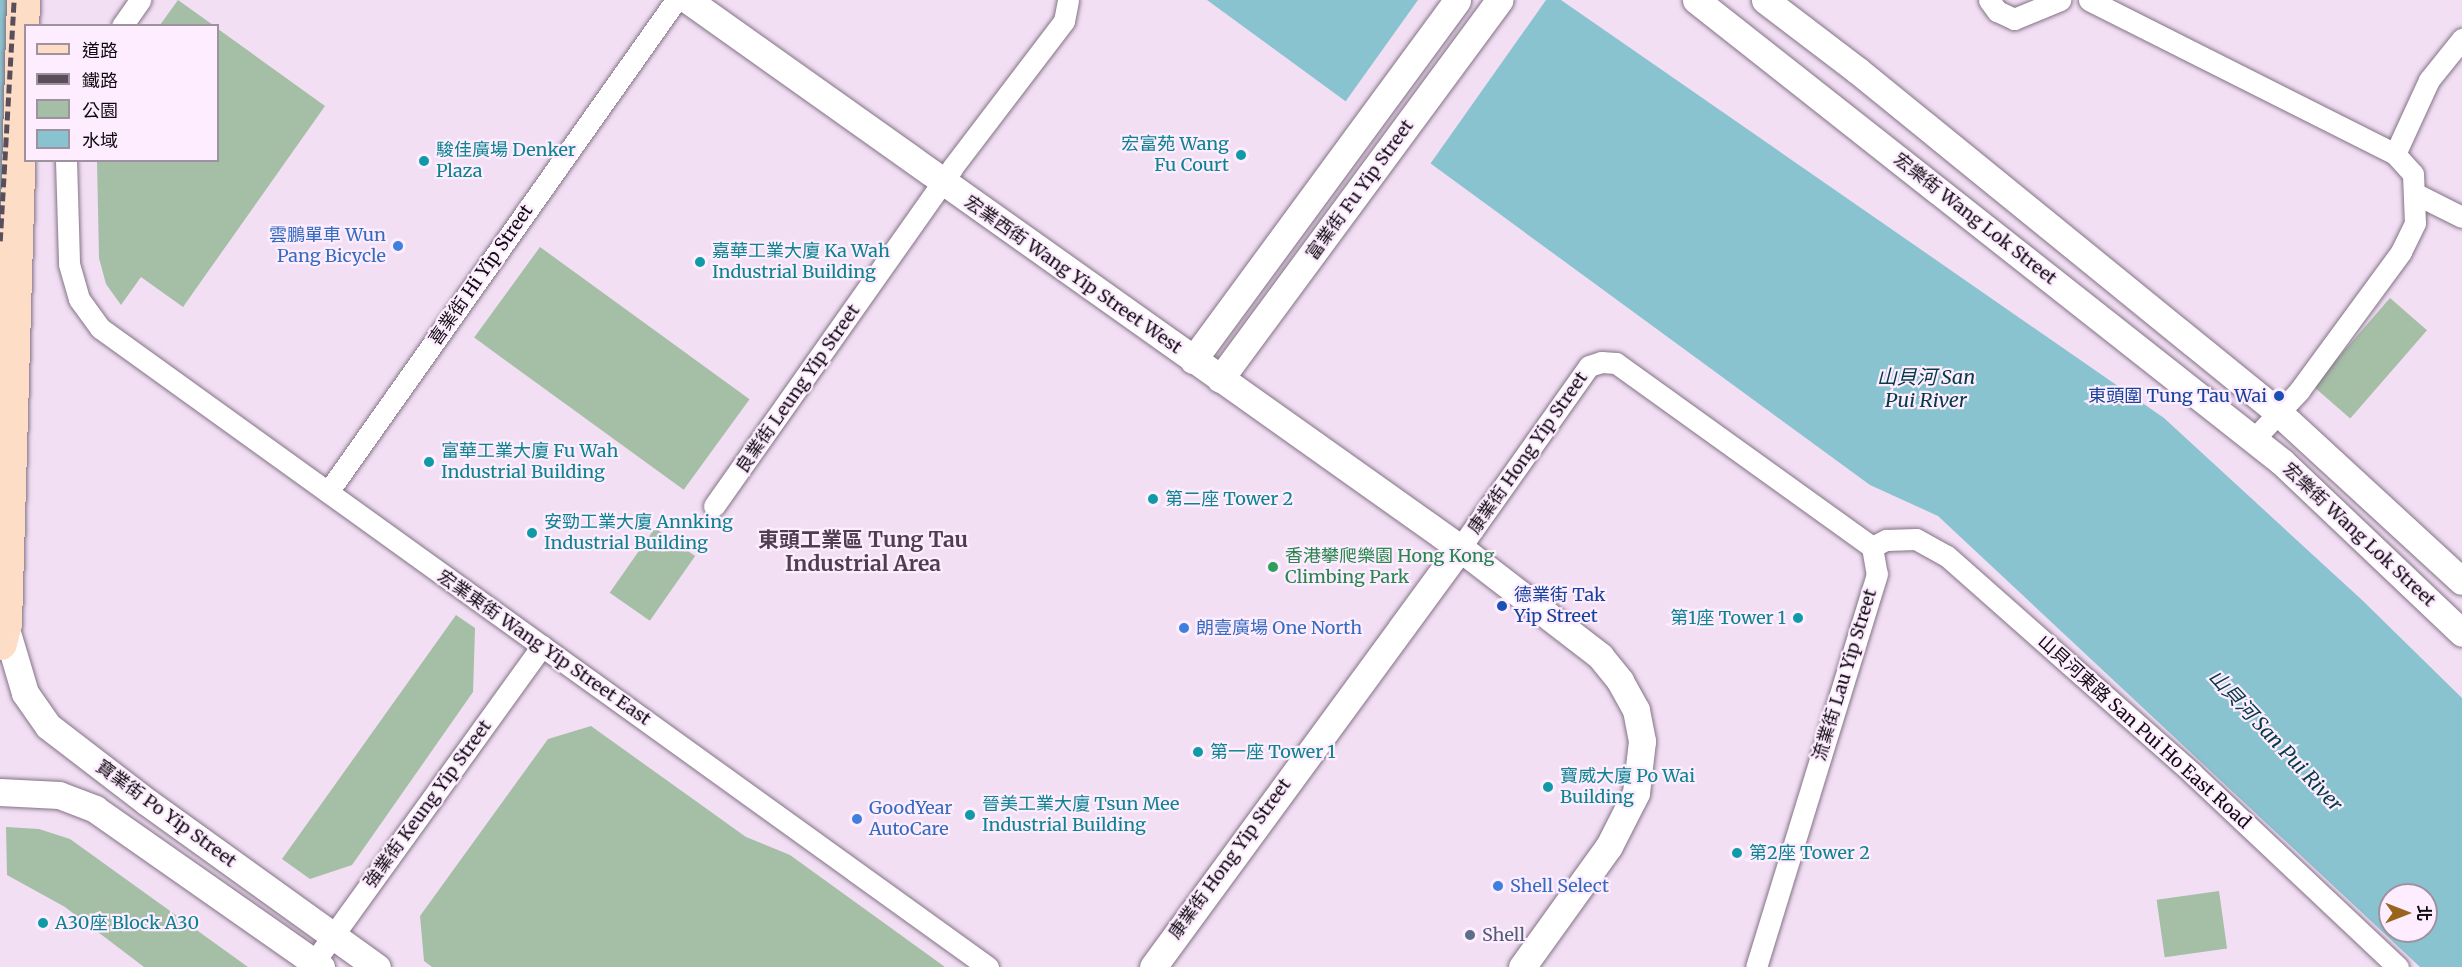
<!DOCTYPE html>
<meta charset="utf-8">
<style>
body{margin:0}
#map{position:relative;width:2462px;height:967px;overflow:hidden;background:#f2dff4;font-family:Merriweather,"Noto Sans TC",serif}
div>[style]{position:absolute}
.green>*{inset:0;background:#a5bea6;transform-origin:0 0}
.water>*{inset:0;background:#8ac3d0}
.pier>*{inset:0;background:#f2dff4}
.roads{filter:drop-shadow(0 0 2px #837285) drop-shadow(0 0 2px #837285)}
.minor>*{height:21px;margin:-10.5px;padding:0 10.5px;transform-origin:10.5px;border-radius:10.5px;background:#fff}
.tertiary>*{height:27px;margin:-13.5px;padding:0 13.5px;transform-origin:13.5px;border-radius:13.5px;background:#fff}
.primary>*{height:33px;margin:-16.5px;padding:0 16.5px;transform-origin:16.5px;border-radius:16.5px;background:#feddc7}
.rail>*{height:4.5px;margin-top:-2.25px;transform-origin:0;background:repeating-linear-gradient(90deg,#594f5a 0 9px,transparent 0 13.5px)}
.dots>*{width:16px;height:16px;translate:-50% -50%;box-sizing:border-box;border:3px solid #fdedff;border-radius:50%}
span{translate:-50% -50%;white-space:nowrap;text-align:center;line-height:1.15;-webkit-text-stroke:4.5px #fdedff;paint-order:stroke}
.culture-label{font-size:18px;color:#0d838f}
.right{translate:-100% -50%;text-align:right}
.left{translate:0 -50%;text-align:left}
.street-label{font-size:18px;color:#100a11}
.shop-label{font-size:18px;color:#366cbe}
.transit-label{font-size:18px;color:#164399}
.leisure-label{font-size:18px;color:#27864d}
.service-label{font-size:18px;color:#4e5e75}
.water-label{font-size:20px;color:#033a44;font-style:italic}
.quarter-label{font-size:21px;color:#4e3e50;font-weight:700}
.legend{position:absolute;left:24px;top:24px;width:195px;height:138px;box-sizing:border-box;background:#fdedff;border:2px solid #9e92a0;margin:0;padding:8px 10px;list-style:none;font-size:18px;color:#100a11}
.legend li{display:flex;align-items:center;gap:12px;height:30px}
.legend b{width:30px;border:2px solid #9e92a0}
.north{position:absolute;left:2378px;top:883px;width:60px;height:60px;box-sizing:border-box;background:#fdedff;border:2px solid #9e92a0;border-radius:50%;rotate:90deg;font-size:16px;font-weight:700;line-height:24px;text-align:center;color:#100a11}
.north::after{content:'';display:block;margin:auto;width:21px;height:27px;background:#99641b;clip-path:polygon(50% 0,100% 100%,50% 72%,0 100%)}
</style>
<div id="map">
<div class="green">
<i style="clip-path:polygon(178px 0,213px 25px,160px 25px)"></i>
<i style="clip-path:polygon(218px 29px,325px 106px,183px 307px,141px 277px,121px 305px,106px 284px,99px 258px,97px 161px,218px 160px)"></i>
<i style="left:540px;top:247px;width:259px;height:112px;rotate:36deg"></i>
<i style="left:2390px;top:298px;width:49px;height:117px;rotate:41deg"></i>
<i style="left:655px;top:528px;width:49px;height:79px;rotate:35deg"></i>
<i style="clip-path:polygon(456px 615px,475px 628px,473px 692px,352px 865px,310px 879px,282px 859px)"></i>
<i style="clip-path:polygon(591px 726px,746px 837px,790px 855px,945px 967px,432px 967px,424px 961px,420px 916px,548px 739px)"></i>
<i style="clip-path:polygon(6px 827px,39px 829px,70px 839px,248px 967px,144px 967px,65px 907px,7px 875px)"></i>
<i style="left:2219px;top:891px;width:58px;height:63px;rotate:82deg"></i>
</div>
<div class="water">
<i style="clip-path:polygon(0 0,14px 0,0 237px)"></i>
<i style="clip-path:polygon(evenodd,1207px 0,1561px 0,2164px 418px,2362px 600px,2462px 698px,2462px 967px,2420px 967px,1938px 516px,1870px 485px,1207px 0,2390px 895px,2426px 895px,2426px 931px,2390px 931px,2390px 895px)"></i>
</div>
<div class="pier">
<i style="clip-path:polygon(1418px 0,1546px 0,1428px 167px,1343px 105px)"></i>
</div>
<div class="roads">
<div class="minor">
<i style="left:1989px;top:0;width:14px;rotate:54deg"></i>
<i style="left:1997px;top:11px;width:19px;rotate:25deg"></i>
<i style="left:2014px;top:19px;width:50px;rotate:-22.4deg"></i>
<i style="left:2089px;top:0;width:343px;rotate:26.7deg"></i>
<i style="left:2395px;top:154px;width:27px;rotate:48deg"></i>
<i style="left:2413px;top:174px;width:49px;rotate:87.7deg"></i>
<i style="left:2415px;top:223px;width:32px;rotate:116deg"></i>
<i style="left:2401px;top:252px;width:172px;rotate:126.3deg"></i>
<i style="left:2299px;top:391px;width:66px;rotate:133.2deg"></i>
<i style="left:122px;top:26px;width:32px;rotate:-55deg"></i>
<i style="left:2395px;top:154px;width:81px;rotate:-65.3deg"></i>
<i style="left:2429px;top:80px;width:53px;rotate:-51.2deg"></i>
<i style="left:66px;top:160px;width:104px;rotate:88.3deg"></i>
<i style="left:69px;top:264px;width:36px;rotate:74deg"></i>
<i style="left:79px;top:299px;width:36px;rotate:54deg"></i>
<i style="left:100px;top:328px;width:1094px;rotate:35.74deg"></i>
<i style="left:2416px;top:194px;width:51px;rotate:26.6deg"></i>
<i style="left:328px;top:492px;width:603px;rotate:-54.73deg"></i>
<i style="left:714px;top:506px;width:413px;rotate:-54.8deg"></i>
<i style="left:952px;top:168px;width:185px;rotate:-52.7deg"></i>
<i style="left:1064px;top:21px;width:21px;rotate:-79deg"></i>
<i style="left:1872px;top:547px;width:16px;rotate:-27deg"></i>
<i style="left:1886px;top:540px;width:30px;rotate:-2deg"></i>
<i style="left:1916px;top:539px;width:35px;rotate:29deg"></i>
<i style="left:1947px;top:556px;width:327px;rotate:41.5deg"></i>
<i style="left:2192px;top:773px;width:283px;rotate:43.3deg"></i>
<i style="left:1460px;top:548px;width:223px;rotate:-54.7deg"></i>
<i style="left:1589px;top:366px;width:13px;rotate:-18deg"></i>
<i style="left:1601px;top:362px;width:15px;rotate:4deg"></i>
<i style="left:1616px;top:363px;width:315px;rotate:35.7deg"></i>
<i style="left:1872px;top:547px;width:27px;rotate:80deg"></i>
<i style="left:1877px;top:574px;width:411px;rotate:107.1deg"></i>
<i style="left:314px;top:962px;width:390px;rotate:-54.2deg"></i>
</div>
<div class="tertiary">
<i style="left:688px;top:0;width:947px;rotate:35.37deg"></i>
<i style="left:1460px;top:548px;width:177px;rotate:37.6deg"></i>
<i style="left:1600px;top:656px;width:32px;rotate:51deg"></i>
<i style="left:1620px;top:681px;width:33px;rotate:61deg"></i>
<i style="left:1636px;top:710px;width:32px;rotate:79deg"></i>
<i style="left:1642px;top:741px;width:52px;rotate:96.6deg"></i>
<i style="left:1636px;top:793px;width:59px;rotate:117deg"></i>
<i style="left:1609px;top:846px;width:149px;rotate:125.7deg"></i>
<i style="left:1696px;top:0;width:746px;rotate:38.25deg"></i>
<i style="left:2282px;top:462px;width:248px;rotate:43.5deg"></i>
<i style="left:1765px;top:0;width:116px;rotate:37.3deg"></i>
<i style="left:1857px;top:70px;width:544px;rotate:39.1deg"></i>
<i style="left:2279px;top:413px;width:248px;rotate:42.6deg"></i>
<i style="left:1193px;top:360px;width:446px;rotate:-53.7deg"></i>
<i style="left:1220px;top:379px;width:471px;rotate:-53.6deg"></i>
<i style="left:3px;top:619px;width:77px;rotate:73.4deg"></i>
<i style="left:25px;top:693px;width:40px;rotate:55.1deg"></i>
<i style="left:48px;top:726px;width:125px;rotate:37.5deg"></i>
<i style="left:147px;top:802px;width:283px;rotate:35.7deg"></i>
<i style="left:0;top:792px;width:59px;rotate:2.9deg"></i>
<i style="left:59px;top:795px;width:39px;rotate:21deg"></i>
<i style="left:95px;top:809px;width:276px;rotate:35deg"></i>
<i style="left:1153px;top:967px;width:519px;rotate:-53.77deg"></i>
</div>
<div class="primary">
<i style="left:0;top:643px;width:21px;rotate:-76deg"></i>
<i style="left:5px;top:623px;width:623px;rotate:-88.35deg"></i>
</div>
</div>
<div class="rail">
<i style="left:0;top:241px;width:241px;rotate:-86.7deg"></i>
</div>
<div class="dots">
<i style="left:1241px;top:155px;background:#0f9aa8"></i>
<i style="left:424px;top:161px;background:#0f9aa8"></i>
<i style="left:398px;top:246px;background:#3f7fe0"></i>
<i style="left:700px;top:262px;background:#0f9aa8"></i>
<i style="left:2279px;top:396px;background:#1a4fb4"></i>
<i style="left:429px;top:462px;background:#0f9aa8"></i>
<i style="left:1153px;top:499px;background:#0f9aa8"></i>
<i style="left:532px;top:533px;background:#0f9aa8"></i>
<i style="left:1273px;top:567px;background:#2e9e5b"></i>
<i style="left:1502px;top:606px;background:#1a4fb4"></i>
<i style="left:1798px;top:618px;background:#0f9aa8"></i>
<i style="left:1184px;top:628px;background:#3f7fe0"></i>
<i style="left:1198px;top:752px;background:#0f9aa8"></i>
<i style="left:1548px;top:787px;background:#0f9aa8"></i>
<i style="left:970px;top:815px;background:#0f9aa8"></i>
<i style="left:857px;top:819px;background:#3f7fe0"></i>
<i style="left:1737px;top:853px;background:#0f9aa8"></i>
<i style="left:1498px;top:886px;background:#3f7fe0"></i>
<i style="left:43px;top:923px;background:#0f9aa8"></i>
<i style="left:1470px;top:935px;background:#5c6f8a"></i>
</div>
<div class="culture-label">
<span class="right" style="left:1229px;top:155px">宏富苑 Wang<br>Fu Court</span>
<span class="left" style="left:436px;top:161px">駿佳廣場 Denker<br>Plaza</span>
<span class="left" style="left:712px;top:262px">嘉華工業大廈 Ka Wah<br>Industrial Building</span>
<span class="left" style="left:441px;top:462px">富華工業大廈 Fu Wah<br>Industrial Building</span>
<span class="left" style="left:1165px;top:499px">第二座 Tower 2</span>
<span class="left" style="left:544px;top:533px">安勁工業大廈 Annking<br>Industrial Building</span>
<span class="right" style="left:1786px;top:618px">第1座 Tower 1</span>
<span class="left" style="left:1210px;top:752px">第一座 Tower 1</span>
<span class="left" style="left:1560px;top:787px">寶威大廈 Po Wai<br>Building</span>
<span class="left" style="left:982px;top:815px">晉美工業大廈 Tsun Mee<br>Industrial Building</span>
<span class="left" style="left:1749px;top:853px">第2座 Tower 2</span>
<span class="left" style="left:55px;top:923px">A30座 Block A30</span>
</div>
<div class="street-label">
<span style="left:1360px;top:190px;rotate:-54deg">富業街 Fu Yip Street</span>
<span style="left:1975px;top:219px;rotate:38deg">宏樂街 Wang Lok Street</span>
<span style="left:481px;top:275px;rotate:-55deg">喜業街 Hi Yip Street</span>
<span style="left:1073px;top:275px;rotate:35deg">宏業西街 Wang Yip Street West</span>
<span style="left:798px;top:389px;rotate:-55deg">良業街 Leung Yip Street</span>
<span style="left:1528px;top:453px;rotate:-55deg">康業街 Hong Yip Street</span>
<span style="left:2359px;top:535px;rotate:43deg">宏樂街 Wang Lok Street</span>
<span style="left:544px;top:648px;rotate:35deg">宏業東街 Wang Yip Street East</span>
<span style="left:1845px;top:675px;rotate:-73deg">流業街 Lau Yip Street</span>
<span style="left:2144px;top:732px;rotate:42deg">山貝河東路 San Pui Ho East Road</span>
<span style="left:428px;top:804px;rotate:-54deg">強業街 Keung Yip Street</span>
<span style="left:166px;top:814px;rotate:36deg">寶業街 Po Yip Street</span>
<span style="left:1230px;top:859px;rotate:-54deg">康業街 Hong Yip Street</span>
</div>
<div class="shop-label">
<span class="right" style="left:386px;top:246px">雲鵬單車 Wun<br>Pang Bicycle</span>
<span class="left" style="left:1196px;top:628px">朗壹廣場 One North</span>
<span class="left" style="left:869px;top:819px">GoodYear<br>AutoCare</span>
<span class="left" style="left:1510px;top:886px">Shell Select</span>
</div>
<div class="transit-label">
<span class="right" style="left:2267px;top:396px">東頭圍 Tung Tau Wai</span>
<span class="left" style="left:1514px;top:606px">德業街 Tak<br>Yip Street</span>
</div>
<div class="leisure-label">
<span class="left" style="left:1285px;top:567px">香港攀爬樂園 Hong Kong<br>Climbing Park</span>
</div>
<div class="service-label">
<span class="left" style="left:1482px;top:935px">Shell</span>
</div>
<div class="water-label">
<span style="left:1926px;top:388px">山貝河 San<br>Pui River</span>
<span style="left:2276px;top:740px;rotate:47deg">山貝河 San Pui River</span>
</div>
<div class="quarter-label">
<span style="left:863px;top:552px">東頭工業區 Tung Tau<br>Industrial Area</span>
</div>
<ul class="legend">
<li><b style="height:8px;background:#feddc7"></b>道路</li>
<li><b style="height:8px;background:#594f5a"></b>鐵路</li>
<li><b style="height:16px;background:#a5bea6"></b>公園</li>
<li><b style="height:16px;background:#8ac3d0"></b>水域</li>
</ul>
<div class="north">北</div>
</div>
